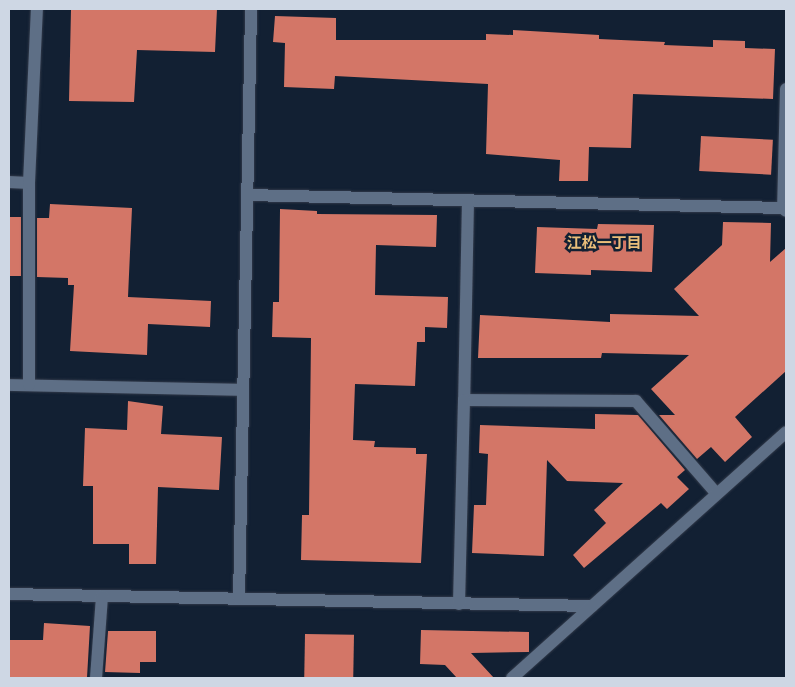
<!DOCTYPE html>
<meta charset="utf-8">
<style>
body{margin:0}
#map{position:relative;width:795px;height:687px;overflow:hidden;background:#122033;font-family:Poppins,"Noto Sans JP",sans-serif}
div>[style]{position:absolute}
.building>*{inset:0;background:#d37667;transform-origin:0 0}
.roads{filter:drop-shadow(0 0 1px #323a4a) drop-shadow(0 0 1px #323a4a)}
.minor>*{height:12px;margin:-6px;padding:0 6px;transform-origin:6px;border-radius:6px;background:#5e6f86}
span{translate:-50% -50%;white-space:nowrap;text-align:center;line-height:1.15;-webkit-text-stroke:5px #122033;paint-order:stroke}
.neighbourhood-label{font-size:15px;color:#eabe7a;font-weight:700}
.frame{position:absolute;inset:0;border:10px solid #ced7e4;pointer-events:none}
</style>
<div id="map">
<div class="building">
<i style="clip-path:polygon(71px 9px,217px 9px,215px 52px,137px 50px,134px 102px,69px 101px)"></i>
<i style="clip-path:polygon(275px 16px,336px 18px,336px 40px,486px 40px,486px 34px,513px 35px,513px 30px,599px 35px,599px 39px,665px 42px,664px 45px,713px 47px,713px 40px,745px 41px,745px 48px,775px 49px,773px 99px,633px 94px,631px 148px,589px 147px,588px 181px,559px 181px,560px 160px,486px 154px,488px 84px,335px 76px,334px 89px,284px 87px,285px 43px,273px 42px)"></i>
<i style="left:701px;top:136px;width:72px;height:35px;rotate:3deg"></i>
<i style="clip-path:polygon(50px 204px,132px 208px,128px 297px,211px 301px,210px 327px,148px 324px,147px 355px,70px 351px,74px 285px,68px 285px,68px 278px,37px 277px,37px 218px,49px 218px)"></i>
<i style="clip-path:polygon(280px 209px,317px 211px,317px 214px,437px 215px,436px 247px,376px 245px,375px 295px,448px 297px,447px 328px,425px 327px,425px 342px,417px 342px,415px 386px,355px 384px,353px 440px,375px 441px,374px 447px,416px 448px,416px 454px,427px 454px,421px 563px,301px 560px,302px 515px,309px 515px,311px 338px,272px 337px,273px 302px,279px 302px)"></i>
<i style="left:9px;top:217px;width:12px;height:59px"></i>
<i style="clip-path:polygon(723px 222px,771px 223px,770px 262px,786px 248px,786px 371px,735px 417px,752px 437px,725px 462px,711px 447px,697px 459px,659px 415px,675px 415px,651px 389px,689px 355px,602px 353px,601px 358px,478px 358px,480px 315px,610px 322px,610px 314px,699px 316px,674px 289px,722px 245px)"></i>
<i style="clip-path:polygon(598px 224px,654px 225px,652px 272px,591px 270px,591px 275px,535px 273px,537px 227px,597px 229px)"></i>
<i style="clip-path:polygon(128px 401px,163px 406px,161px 434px,222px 437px,219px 490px,158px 487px,156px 564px,129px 564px,129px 544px,93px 544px,93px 486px,83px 486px,85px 428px,127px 430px)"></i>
<i style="clip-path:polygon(595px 414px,638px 415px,685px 470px,677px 477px,689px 489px,667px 509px,661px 503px,584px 568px,573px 555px,606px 523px,594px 510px,623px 483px,567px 481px,547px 460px,544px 556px,472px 553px,474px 505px,486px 505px,488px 454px,479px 453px,480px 425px,595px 429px)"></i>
<i style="clip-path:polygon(44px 623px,90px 626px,87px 678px,9px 678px,9px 640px,43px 640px)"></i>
<i style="clip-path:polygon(421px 630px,529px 632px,529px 652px,471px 653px,494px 678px,457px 678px,445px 665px,420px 664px)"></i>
<i style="clip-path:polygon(108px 631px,156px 631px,156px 662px,140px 662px,140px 673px,105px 672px)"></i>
<i style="left:305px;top:634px;width:49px;height:44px;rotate:1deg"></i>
</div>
<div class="roads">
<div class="minor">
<i style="left:786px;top:89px;width:119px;rotate:91.4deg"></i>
<i style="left:783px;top:208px;width:4px;rotate:45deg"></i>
<i style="left:9px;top:182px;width:20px;rotate:3deg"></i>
<i style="left:247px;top:195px;width:536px;rotate:1.39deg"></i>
<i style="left:468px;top:200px;width:200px;rotate:91.1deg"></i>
<i style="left:464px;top:400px;width:172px;rotate:0.3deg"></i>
<i style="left:636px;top:401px;width:122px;rotate:49deg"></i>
<i style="left:9px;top:385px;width:234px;rotate:1.2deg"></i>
<i style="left:29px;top:385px;width:202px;rotate:-90deg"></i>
<i style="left:29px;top:183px;width:174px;rotate:-87.4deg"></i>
<i style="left:9px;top:594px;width:583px;rotate:1.18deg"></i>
<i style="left:239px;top:599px;width:590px;rotate:-88.83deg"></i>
<i style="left:459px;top:604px;width:204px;rotate:-88.6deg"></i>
<i style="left:96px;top:678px;width:82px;rotate:-85.8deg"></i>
<i style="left:512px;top:678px;width:368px;rotate:-41.9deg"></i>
</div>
</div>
<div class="neighbourhood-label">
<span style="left:604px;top:243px">江松一丁目</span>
</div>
<div class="frame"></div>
</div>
